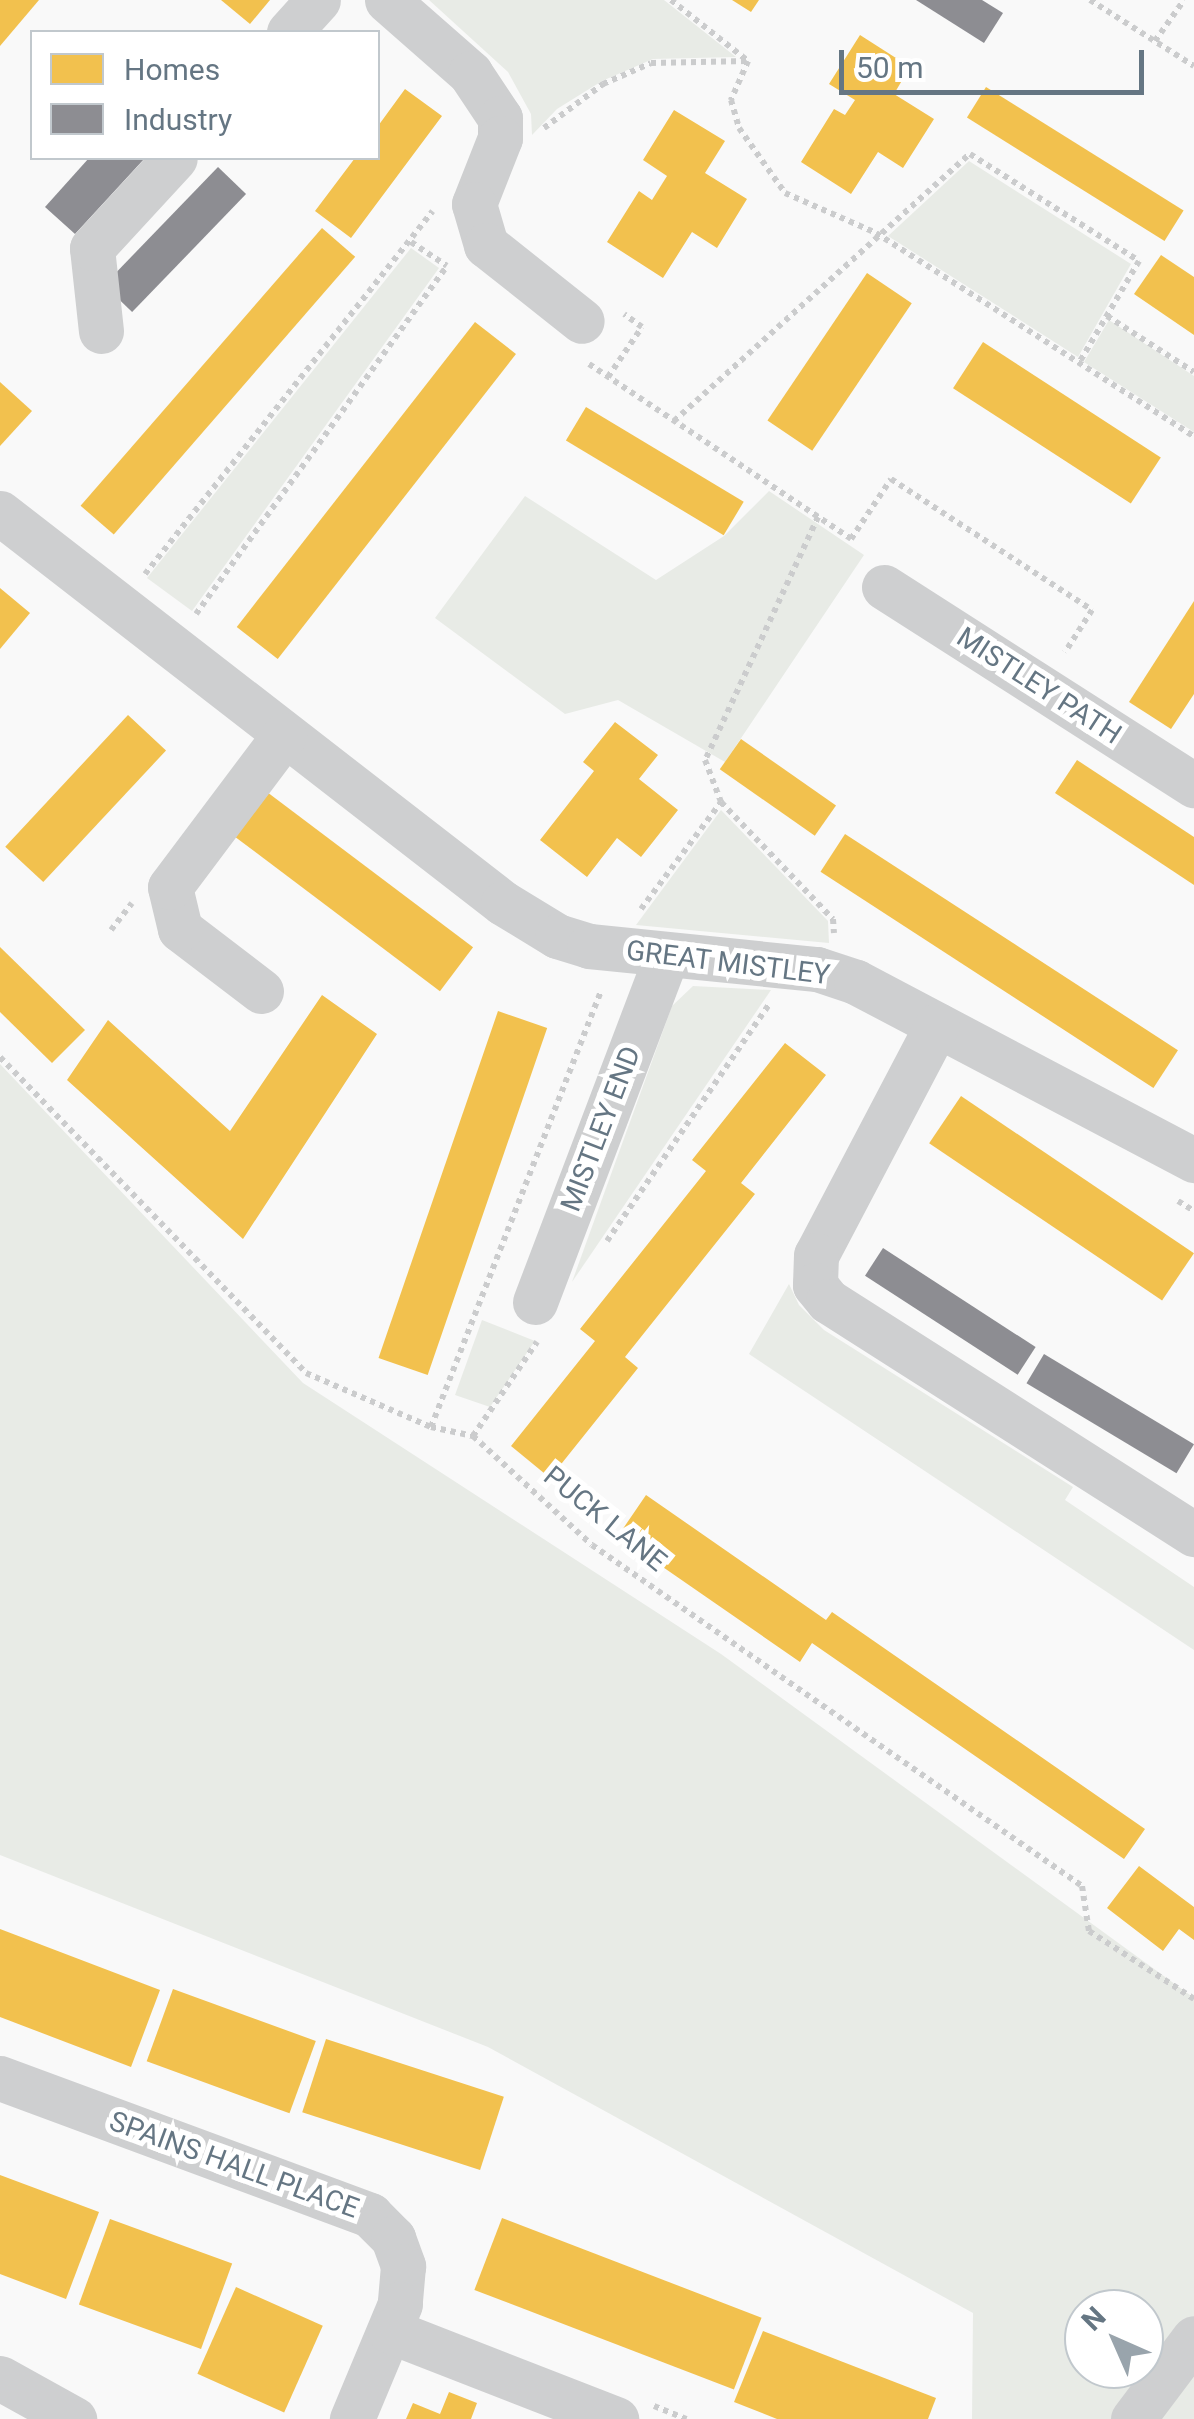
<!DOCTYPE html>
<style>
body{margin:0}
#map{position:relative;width:1194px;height:2419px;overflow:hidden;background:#f9f9f9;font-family:Roboto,sans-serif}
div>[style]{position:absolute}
.green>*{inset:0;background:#e8ebe6}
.homes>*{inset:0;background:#f2c14e;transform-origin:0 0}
.industry>*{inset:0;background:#8d8d92;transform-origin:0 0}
.path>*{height:6px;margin-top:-3px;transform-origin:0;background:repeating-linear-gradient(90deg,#cbcccd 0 5px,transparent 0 10px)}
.minor>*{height:45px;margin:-22.5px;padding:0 22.5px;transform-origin:22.5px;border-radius:22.5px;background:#cecfd0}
span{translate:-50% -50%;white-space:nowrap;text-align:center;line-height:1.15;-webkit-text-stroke:10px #fff;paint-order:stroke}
.street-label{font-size:28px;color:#657683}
.legend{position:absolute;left:30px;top:30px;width:350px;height:130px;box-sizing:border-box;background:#fff;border:2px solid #c1c8cd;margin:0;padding:12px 18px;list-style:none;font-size:30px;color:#657683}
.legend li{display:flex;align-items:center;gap:20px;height:50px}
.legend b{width:50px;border:2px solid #c1c8cd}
.north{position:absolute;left:1064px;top:2289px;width:100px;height:100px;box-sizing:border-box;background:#fff;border:2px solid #c1c8cd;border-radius:50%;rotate:315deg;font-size:28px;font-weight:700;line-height:40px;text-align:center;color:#657683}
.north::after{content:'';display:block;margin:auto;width:35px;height:45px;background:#99a4ac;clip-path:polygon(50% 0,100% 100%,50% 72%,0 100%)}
.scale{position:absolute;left:839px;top:50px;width:305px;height:45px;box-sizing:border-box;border:5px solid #657683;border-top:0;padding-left:12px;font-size:30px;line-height:35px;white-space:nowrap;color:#657683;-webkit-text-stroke:8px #fff;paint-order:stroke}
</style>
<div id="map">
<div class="green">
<i style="clip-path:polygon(429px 0,664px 0,736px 57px,653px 59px,602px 81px,557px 109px,532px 135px,531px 114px,508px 72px)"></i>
<i style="clip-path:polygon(969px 161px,1131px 264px,1078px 357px,888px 236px)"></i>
<i style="clip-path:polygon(411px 248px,439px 268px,192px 611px,147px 578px)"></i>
<i style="clip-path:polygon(1109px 320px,1194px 376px,1194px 432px,1084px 362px)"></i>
<i style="clip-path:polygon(769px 491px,864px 555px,725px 762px,618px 700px,565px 714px,435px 618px,525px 496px,656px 580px,724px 536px)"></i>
<i style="clip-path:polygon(721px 810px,828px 921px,829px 943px,636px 925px)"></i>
<i style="clip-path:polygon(693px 986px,771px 990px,572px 1282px,672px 1006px)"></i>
<i style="clip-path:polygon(evenodd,0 1064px,303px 1383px,721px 1654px,1194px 1998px,1194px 2419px,972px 2419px,973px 2313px,488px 2047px,0 1855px,0 1064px,1084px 2309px,1144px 2309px,1144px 2369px,1084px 2369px,1084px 2309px)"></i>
<i style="clip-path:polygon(789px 1284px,799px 1305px,824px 1330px,1073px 1487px,1065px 1500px,1194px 1587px,1194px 1650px,749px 1354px)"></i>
<i style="clip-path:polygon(482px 1320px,535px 1341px,490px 1407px,455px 1395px)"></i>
</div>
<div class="homes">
<i style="clip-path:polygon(0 0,39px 0,0 46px)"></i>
<i style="clip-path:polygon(221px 0,270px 0,250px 24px)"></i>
<i style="clip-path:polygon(732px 0,759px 0,751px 12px)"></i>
<i style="clip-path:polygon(860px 35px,910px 67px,894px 94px,934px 119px,903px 168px,878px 152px,851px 194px,801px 162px,834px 109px,845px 115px,855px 100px,829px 84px)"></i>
<i style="left:986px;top:87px;width:233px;height:36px;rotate:32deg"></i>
<i style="clip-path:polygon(405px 89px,442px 116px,351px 238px,315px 211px,355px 158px,378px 158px,378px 126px)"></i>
<i style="clip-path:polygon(674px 110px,725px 141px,705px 173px,747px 199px,717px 248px,692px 232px,663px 278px,607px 242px,639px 191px,652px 200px,667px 176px,643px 160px)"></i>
<i style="left:322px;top:228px;width:44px;height:368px;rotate:41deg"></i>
<i style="clip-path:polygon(1161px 255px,1194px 277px,1194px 335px,1134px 294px)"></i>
<i style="left:867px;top:273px;width:54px;height:178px;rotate:34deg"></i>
<i style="left:475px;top:322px;width:52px;height:387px;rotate:38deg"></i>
<i style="left:983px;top:342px;width:212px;height:55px;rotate:33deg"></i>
<i style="clip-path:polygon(0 382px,32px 411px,0 446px)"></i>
<i style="left:586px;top:407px;width:184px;height:39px;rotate:31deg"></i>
<i style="clip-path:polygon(0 588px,30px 613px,0 649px)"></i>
<i style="clip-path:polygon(1194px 601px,1194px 694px,1171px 729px,1129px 702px)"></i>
<i style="left:128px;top:715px;width:52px;height:180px;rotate:43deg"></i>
<i style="clip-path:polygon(615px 722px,658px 755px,639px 779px,678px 810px,641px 857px,617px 838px,587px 877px,540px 840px,594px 771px,583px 762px)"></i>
<i style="left:741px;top:739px;width:116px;height:37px;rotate:35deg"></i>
<i style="clip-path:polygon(1077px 760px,1194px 837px,1194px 885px,1055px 793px)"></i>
<i style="left:267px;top:792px;width:258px;height:55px;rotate:37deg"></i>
<i style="left:845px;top:834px;width:397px;height:45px;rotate:33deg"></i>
<i style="clip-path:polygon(0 947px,85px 1030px,52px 1063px,0 1012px)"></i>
<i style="clip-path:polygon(322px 995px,377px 1034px,243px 1239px,67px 1080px,108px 1020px,230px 1131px)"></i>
<i style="left:498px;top:1011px;width:52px;height:367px;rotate:19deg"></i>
<i style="clip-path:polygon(785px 1043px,826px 1075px,741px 1183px,755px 1194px,625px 1357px,638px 1368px,550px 1478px,511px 1446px,595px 1341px,580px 1329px,706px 1171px,692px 1160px)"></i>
<i style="left:961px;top:1096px;width:281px;height:57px;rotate:34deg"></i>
<i style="clip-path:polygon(646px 1495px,826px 1620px,832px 1612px,1145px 1829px,1124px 1859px,812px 1643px,800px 1662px,618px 1536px)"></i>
<i style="clip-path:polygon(1139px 1866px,1194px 1907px,1194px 1940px,1179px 1929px,1163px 1951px,1107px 1908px)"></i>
<i style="clip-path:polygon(0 1929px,160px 1990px,131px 2067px,0 2017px)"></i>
<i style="left:173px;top:1989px;width:152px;height:77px;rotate:20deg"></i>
<i style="left:326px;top:2039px;width:187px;height:77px;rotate:18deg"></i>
<i style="clip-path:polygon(0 2175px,99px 2212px,66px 2299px,0 2274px)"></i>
<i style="left:502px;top:2218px;width:278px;height:77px;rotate:21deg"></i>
<i style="left:110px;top:2219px;width:130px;height:91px;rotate:20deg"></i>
<i style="left:236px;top:2287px;width:95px;height:95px;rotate:24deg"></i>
<i style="clip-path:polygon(763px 2331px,936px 2398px,928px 2419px,777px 2419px,734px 2402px)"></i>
<i style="clip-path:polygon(449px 2392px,477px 2403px,471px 2419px,406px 2419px,413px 2403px,440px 2414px)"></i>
</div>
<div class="industry">
<i style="clip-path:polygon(916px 0,982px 0,1003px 13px,984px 43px)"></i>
<i style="clip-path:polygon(89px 158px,145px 158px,75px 234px,45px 207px)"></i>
<i style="left:218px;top:167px;width:39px;height:164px;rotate:44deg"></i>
<i style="left:883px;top:1248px;width:182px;height:33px;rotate:33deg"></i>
<i style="left:1044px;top:1354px;width:175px;height:34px;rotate:31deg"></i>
</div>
<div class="path">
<i style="left:671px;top:0;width:98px;rotate:38.4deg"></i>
<i style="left:748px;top:61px;width:43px;rotate:113.6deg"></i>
<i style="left:731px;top:100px;width:29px;rotate:74deg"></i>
<i style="left:739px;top:128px;width:80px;rotate:54.7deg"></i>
<i style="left:785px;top:193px;width:99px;rotate:23.7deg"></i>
<i style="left:876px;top:233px;width:377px;rotate:32.6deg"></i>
<i style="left:1090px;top:0;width:123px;rotate:32.4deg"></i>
<i style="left:1155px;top:41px;width:50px;rotate:-54.7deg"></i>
<i style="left:544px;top:128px;width:74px;rotate:-36.7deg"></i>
<i style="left:603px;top:84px;width:52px;rotate:-23.6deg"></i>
<i style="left:651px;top:63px;width:96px;rotate:-1.2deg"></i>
<i style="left:411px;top:242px;width:43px;rotate:33.7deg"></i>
<i style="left:1107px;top:316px;width:103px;rotate:32.8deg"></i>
<i style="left:589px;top:364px;width:315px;rotate:33.7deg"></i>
<i style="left:851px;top:539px;width:72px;rotate:-56.3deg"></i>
<i style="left:891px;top:479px;width:240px;rotate:33.1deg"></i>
<i style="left:1092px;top:610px;width:50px;rotate:122.7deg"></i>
<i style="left:608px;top:377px;width:60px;rotate:-55.8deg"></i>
<i style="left:642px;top:327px;width:22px;rotate:-144deg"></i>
<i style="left:674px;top:421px;width:399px;rotate:-42.1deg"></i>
<i style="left:970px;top:154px;width:200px;rotate:32.3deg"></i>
<i style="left:1139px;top:261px;width:118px;rotate:120.5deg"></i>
<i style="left:818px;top:517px;width:268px;rotate:114.9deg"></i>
<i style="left:705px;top:760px;width:45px;rotate:69.1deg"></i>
<i style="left:721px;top:802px;width:162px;rotate:46.3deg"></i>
<i style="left:833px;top:919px;width:14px;rotate:86deg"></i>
<i style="left:145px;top:574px;width:463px;rotate:-51.6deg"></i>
<i style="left:196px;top:614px;width:429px;rotate:-54.2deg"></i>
<i style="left:641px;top:909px;width:134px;rotate:-53.2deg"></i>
<i style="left:111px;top:930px;width:34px;rotate:-52deg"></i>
<i style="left:0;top:1057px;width:440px;rotate:45.9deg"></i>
<i style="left:306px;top:1373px;width:136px;rotate:23.4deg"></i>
<i style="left:431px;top:1427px;width:43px;rotate:12.1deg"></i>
<i style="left:473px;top:1436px;width:161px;rotate:42.5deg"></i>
<i style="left:592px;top:1545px;width:597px;rotate:34.83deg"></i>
<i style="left:1082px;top:1886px;width:46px;rotate:81.2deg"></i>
<i style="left:1089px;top:1931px;width:125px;rotate:32.9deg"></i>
<i style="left:1178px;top:1201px;width:19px;rotate:32deg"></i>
<i style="left:607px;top:1241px;width:287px;rotate:-55.6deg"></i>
<i style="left:431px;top:1427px;width:469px;rotate:-68.7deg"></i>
<i style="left:473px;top:1436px;width:114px;rotate:-55.8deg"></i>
<i style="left:654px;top:2406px;width:35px;rotate:22deg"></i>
</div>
<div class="minor">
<i style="left:387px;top:0;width:111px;rotate:41.3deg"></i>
<i style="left:470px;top:73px;width:54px;rotate:56.3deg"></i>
<i style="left:500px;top:118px;width:20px;rotate:90deg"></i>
<i style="left:500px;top:138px;width:71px;rotate:111.5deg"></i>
<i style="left:474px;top:204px;width:43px;rotate:73.7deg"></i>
<i style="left:486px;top:245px;width:122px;rotate:38.4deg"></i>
<i style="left:289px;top:32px;width:43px;rotate:-47.8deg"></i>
<i style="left:101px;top:331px;width:83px;rotate:-96.2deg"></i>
<i style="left:92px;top:248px;width:122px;rotate:-47.3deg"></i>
<i style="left:0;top:513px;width:636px;rotate:37.79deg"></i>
<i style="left:503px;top:903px;width:63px;rotate:31.4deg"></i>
<i style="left:557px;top:936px;width:34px;rotate:17deg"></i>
<i style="left:589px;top:946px;width:229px;rotate:5.8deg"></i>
<i style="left:817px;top:969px;width:41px;rotate:18.4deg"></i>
<i style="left:856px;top:982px;width:382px;rotate:27.8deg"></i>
<i style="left:884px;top:587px;width:368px;rotate:32.6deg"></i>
<i style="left:261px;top:991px;width:102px;rotate:-142.6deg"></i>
<i style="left:180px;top:929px;width:43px;rotate:-103.4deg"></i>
<i style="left:170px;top:887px;width:190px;rotate:-53.1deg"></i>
<i style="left:937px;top:1025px;width:260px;rotate:117.7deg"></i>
<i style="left:816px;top:1255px;width:30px;rotate:92deg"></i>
<i style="left:815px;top:1285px;width:21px;rotate:51deg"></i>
<i style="left:828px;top:1301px;width:434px;rotate:32.5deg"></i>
<i style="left:535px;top:1302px;width:371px;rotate:-69.2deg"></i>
<i style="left:0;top:2078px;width:395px;rotate:20.3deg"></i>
<i style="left:370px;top:2215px;width:33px;rotate:45deg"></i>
<i style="left:393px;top:2238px;width:30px;rotate:70deg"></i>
<i style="left:403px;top:2266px;width:38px;rotate:95deg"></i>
<i style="left:400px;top:2304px;width:125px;rotate:112.7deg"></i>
<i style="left:390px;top:2331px;width:243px;rotate:21.3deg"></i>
<i style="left:0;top:2378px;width:85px;rotate:29deg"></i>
<i style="left:1133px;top:2419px;width:101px;rotate:-53deg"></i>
</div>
<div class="street-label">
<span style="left:1039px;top:686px;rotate:33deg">MISTLEY PATH</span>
<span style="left:728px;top:963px;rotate:7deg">GREAT MISTLEY</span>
<span style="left:601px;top:1129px;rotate:-69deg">MISTLEY END</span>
<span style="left:605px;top:1519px;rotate:39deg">PUCK LANE</span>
<span style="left:234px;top:2165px;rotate:20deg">SPAINS HALL PLACE</span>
</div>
<ul class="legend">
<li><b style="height:28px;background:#f2c14e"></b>Homes</li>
<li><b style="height:28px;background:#8d8d92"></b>Industry</li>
</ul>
<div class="north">N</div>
<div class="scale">50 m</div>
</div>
